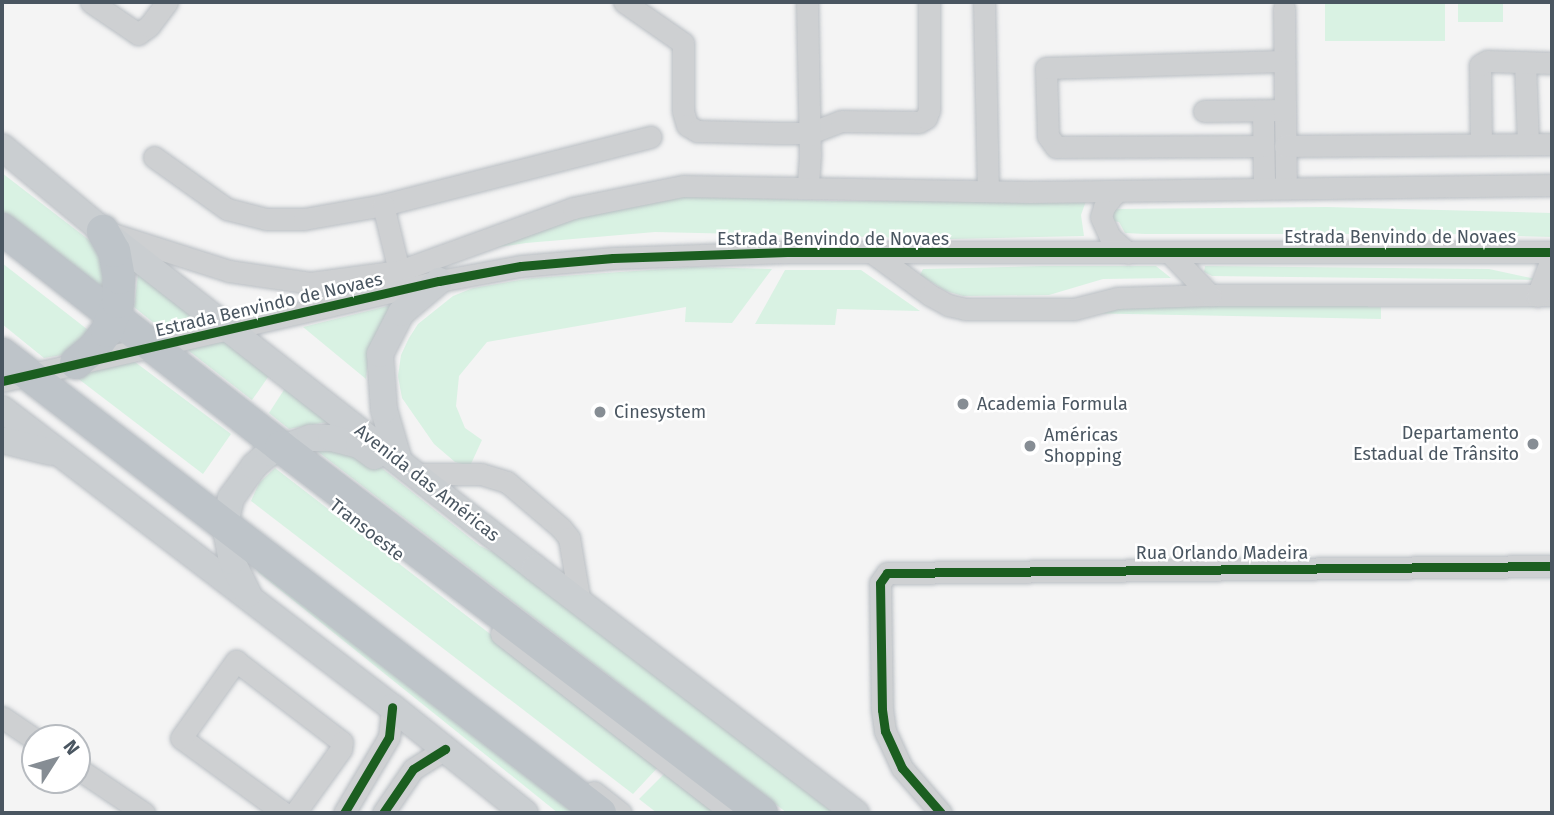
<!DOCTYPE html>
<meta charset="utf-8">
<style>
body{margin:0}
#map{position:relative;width:1554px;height:815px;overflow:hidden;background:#f4f4f4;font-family:"Fira Sans",sans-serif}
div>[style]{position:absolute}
.green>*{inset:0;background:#d9f2e3;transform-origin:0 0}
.roads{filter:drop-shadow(0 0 2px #b9bec3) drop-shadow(0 0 2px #b9bec3)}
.minor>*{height:21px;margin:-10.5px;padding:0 10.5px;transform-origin:10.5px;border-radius:10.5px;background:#ced0d2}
.major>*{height:26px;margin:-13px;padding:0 13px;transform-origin:13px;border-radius:13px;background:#caced1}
.highway>*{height:32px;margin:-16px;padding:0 16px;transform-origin:16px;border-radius:16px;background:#bec4c9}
.cycleway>*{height:9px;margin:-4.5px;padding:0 4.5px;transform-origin:4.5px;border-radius:4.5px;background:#1b5e20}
.dots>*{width:19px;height:19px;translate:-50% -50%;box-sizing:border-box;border:4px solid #fff;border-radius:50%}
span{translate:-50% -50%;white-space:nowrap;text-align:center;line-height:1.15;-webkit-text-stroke:5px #fff;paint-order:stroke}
.street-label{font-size:18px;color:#4a5661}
.poi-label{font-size:18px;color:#4a5661}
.left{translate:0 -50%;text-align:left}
.right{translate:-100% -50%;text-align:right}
.frame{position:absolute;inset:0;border:4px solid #4a5661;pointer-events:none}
.north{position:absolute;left:21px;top:724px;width:70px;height:70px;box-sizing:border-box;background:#fff;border:2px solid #b7bbc0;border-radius:50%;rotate:53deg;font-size:19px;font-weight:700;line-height:28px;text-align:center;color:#4a5661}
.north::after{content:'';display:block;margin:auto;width:24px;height:32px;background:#868d94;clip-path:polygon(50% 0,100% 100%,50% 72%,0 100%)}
</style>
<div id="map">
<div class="green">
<i style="left:1325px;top:2px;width:120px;height:39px"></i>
<i style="left:1458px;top:2px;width:45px;height:20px"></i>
<i style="clip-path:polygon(2px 173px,93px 243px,106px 267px,103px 298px,2px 220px)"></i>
<i style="clip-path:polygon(663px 195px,834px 201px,1086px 201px,1081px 215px,1084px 236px,951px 239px,655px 232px,526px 243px,472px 251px,588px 210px)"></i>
<i style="clip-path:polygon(1327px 207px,1552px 213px,1552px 237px,1452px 234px,1145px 234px,1125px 233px,1119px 222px,1108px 220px,1112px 209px)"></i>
<i style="clip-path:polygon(2px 263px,92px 333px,74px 353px,44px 358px,2px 324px)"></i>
<i style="clip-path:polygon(1043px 266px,1156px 266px,1171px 278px,1103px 279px,1049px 295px,963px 296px,946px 291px,920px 275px,923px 269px)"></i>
<i style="clip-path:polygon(1205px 266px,1489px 269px,1540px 280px,1212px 276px,1204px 272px)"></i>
<i style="clip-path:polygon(139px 267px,207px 319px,160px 328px,134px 307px)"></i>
<i style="clip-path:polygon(693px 267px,772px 269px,732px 323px,685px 322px,686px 307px,487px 342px,459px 376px,456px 406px,465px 428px,482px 440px,470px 466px,455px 462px,434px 444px,402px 398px,398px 376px,401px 355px,409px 338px,418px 324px,453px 296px,473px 288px,532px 278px)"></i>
<i style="clip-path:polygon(785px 270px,861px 270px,920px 311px,837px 309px,835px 325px,755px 324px)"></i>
<i style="clip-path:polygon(1367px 301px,1368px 307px,1381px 307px,1381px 319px,1076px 313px,1104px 303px)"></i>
<i style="clip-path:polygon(392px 305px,369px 353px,366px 379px,303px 327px)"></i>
<i style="clip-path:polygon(232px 338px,273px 370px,252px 400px,184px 347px)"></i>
<i style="clip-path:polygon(131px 359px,231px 434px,203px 474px,72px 374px)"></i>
<i style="clip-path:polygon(289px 382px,327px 422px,289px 429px,269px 413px)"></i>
<i style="clip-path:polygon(312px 447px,368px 457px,480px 546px,514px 562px,834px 813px,787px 813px)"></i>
<i style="clip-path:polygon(275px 468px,660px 765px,633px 794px,251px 501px,259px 483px)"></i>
<i style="clip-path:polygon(251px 554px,580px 813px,558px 813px,258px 572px)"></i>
<i style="clip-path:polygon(668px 770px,723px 813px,657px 813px,639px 799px)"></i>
</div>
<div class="roads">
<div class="minor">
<i style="left:91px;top:2px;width:57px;rotate:34.2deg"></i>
<i style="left:138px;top:34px;width:14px;rotate:-36deg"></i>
<i style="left:149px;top:26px;width:30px;rotate:-53deg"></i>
<i style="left:624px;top:2px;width:72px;rotate:34.8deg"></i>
<i style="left:683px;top:43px;width:68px;rotate:90deg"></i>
<i style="left:683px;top:111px;width:15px;rotate:74deg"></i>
<i style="left:687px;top:125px;width:12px;rotate:31deg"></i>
<i style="left:697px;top:131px;width:81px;rotate:1.4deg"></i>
<i style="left:778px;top:133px;width:32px"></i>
<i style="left:810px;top:133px;width:33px;rotate:-21deg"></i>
<i style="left:841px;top:121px;width:78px;rotate:0.7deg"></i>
<i style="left:919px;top:122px;width:8px;rotate:-30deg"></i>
<i style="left:926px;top:118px;width:9px;rotate:-69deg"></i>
<i style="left:929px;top:110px;width:108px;rotate:-90deg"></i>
<i style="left:807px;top:2px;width:153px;rotate:88.9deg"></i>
<i style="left:810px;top:155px;width:32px;rotate:94deg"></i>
<i style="left:984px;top:2px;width:189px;rotate:88.8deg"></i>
<i style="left:1284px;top:8px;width:179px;rotate:89.4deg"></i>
<i style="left:1525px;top:62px;width:81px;rotate:87.9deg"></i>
<i style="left:1204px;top:111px;width:80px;rotate:-0.7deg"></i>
<i style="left:1263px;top:111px;width:76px;rotate:89.2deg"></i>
<i style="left:1481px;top:143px;width:78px;rotate:-90.7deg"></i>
<i style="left:1480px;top:65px;width:8px;rotate:-30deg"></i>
<i style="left:1487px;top:61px;width:65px;rotate:1.8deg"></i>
<i style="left:1263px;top:146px;width:207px;rotate:179.7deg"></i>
<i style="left:1056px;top:147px;width:14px;rotate:-126deg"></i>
<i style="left:1048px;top:136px;width:68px;rotate:-91.7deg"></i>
<i style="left:1046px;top:68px;width:237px;rotate:-1.7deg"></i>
<i style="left:1285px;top:146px;width:267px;rotate:-0.4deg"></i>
<i style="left:154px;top:157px;width:90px;rotate:35.5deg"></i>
<i style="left:227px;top:209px;width:40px;rotate:14.4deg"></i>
<i style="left:266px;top:219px;width:38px"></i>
<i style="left:304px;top:219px;width:80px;rotate:-10deg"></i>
<i style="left:383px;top:205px;width:276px;rotate:-14.3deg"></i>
<i style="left:1116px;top:192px;width:19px;rotate:129deg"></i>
<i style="left:1104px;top:207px;width:10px;rotate:107deg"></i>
<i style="left:1101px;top:217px;width:22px;rotate:66deg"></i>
<i style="left:1110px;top:237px;width:24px;rotate:42deg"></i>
<i style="left:383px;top:205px;width:68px;rotate:76.4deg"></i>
<i style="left:113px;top:234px;width:122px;rotate:17.7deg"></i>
<i style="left:229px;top:271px;width:82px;rotate:8.4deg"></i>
<i style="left:310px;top:283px;width:90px;rotate:-7.7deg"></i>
<i style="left:399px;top:271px;width:185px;rotate:-19.9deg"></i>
<i style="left:573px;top:208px;width:112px;rotate:-11.3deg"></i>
<i style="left:683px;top:186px;width:346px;rotate:1deg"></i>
<i style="left:1029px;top:192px;width:523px;rotate:-0.77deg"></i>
<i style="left:874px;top:254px;width:69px;rotate:36.2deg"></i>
<i style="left:930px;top:295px;width:21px;rotate:29deg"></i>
<i style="left:948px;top:305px;width:17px;rotate:13deg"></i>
<i style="left:965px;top:309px;width:109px"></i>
<i style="left:1074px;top:309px;width:44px;rotate:-14.3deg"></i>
<i style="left:1117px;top:298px;width:93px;rotate:-1.8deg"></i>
<i style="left:1210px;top:295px;width:342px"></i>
<i style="left:1171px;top:254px;width:57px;rotate:46.4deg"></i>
<i style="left:1537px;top:296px;width:42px;rotate:-69deg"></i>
<i style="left:2px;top:381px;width:448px;rotate:-12.9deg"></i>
<i style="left:439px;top:281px;width:83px;rotate:-10.4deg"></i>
<i style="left:521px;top:266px;width:92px;rotate:-5deg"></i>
<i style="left:613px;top:258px;width:174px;rotate:-2deg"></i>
<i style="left:787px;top:252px;width:765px"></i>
<i style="left:415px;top:474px;width:66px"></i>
<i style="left:481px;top:474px;width:27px;rotate:17deg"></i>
<i style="left:507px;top:482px;width:71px;rotate:40.4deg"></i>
<i style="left:561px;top:528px;width:13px;rotate:51deg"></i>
<i style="left:569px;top:538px;width:66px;rotate:80.4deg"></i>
<i style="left:501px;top:634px;width:292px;rotate:37.8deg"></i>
<i style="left:2px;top:717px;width:40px;rotate:34deg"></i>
<i style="left:77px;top:768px;width:81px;rotate:33.9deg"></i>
<i style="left:594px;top:792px;width:34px;rotate:38deg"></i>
<i style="left:284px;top:813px;width:127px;rotate:-143.9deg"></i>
<i style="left:181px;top:738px;width:95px;rotate:-54.5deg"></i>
<i style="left:236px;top:661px;width:133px;rotate:37.4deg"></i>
<i style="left:342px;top:742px;width:7px;rotate:98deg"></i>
<i style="left:341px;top:749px;width:79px;rotate:125.7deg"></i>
<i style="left:344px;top:813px;width:88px;rotate:-59.4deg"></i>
<i style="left:389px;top:737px;width:30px;rotate:-84deg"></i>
<i style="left:383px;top:813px;width:53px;rotate:-55.7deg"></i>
<i style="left:413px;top:769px;width:38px;rotate:-32deg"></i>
<i style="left:941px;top:813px;width:60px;rotate:-130.9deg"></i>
<i style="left:902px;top:768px;width:41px;rotate:-114.7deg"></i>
<i style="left:885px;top:731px;width:21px;rotate:-98deg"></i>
<i style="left:882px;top:710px;width:127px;rotate:-90.9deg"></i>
<i style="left:880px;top:583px;width:12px;rotate:-55deg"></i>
<i style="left:887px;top:573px;width:665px;rotate:-0.6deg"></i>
</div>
<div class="major">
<i style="left:2px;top:147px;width:131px;rotate:39.7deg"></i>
<i style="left:103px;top:231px;width:548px;rotate:37.96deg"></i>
<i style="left:535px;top:568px;width:404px;rotate:37.4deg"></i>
<i style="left:2px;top:409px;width:491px;rotate:37.4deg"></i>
<i style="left:392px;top:707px;width:170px;rotate:38.6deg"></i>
<i style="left:2px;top:440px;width:50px;rotate:13.8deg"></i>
<i style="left:399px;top:461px;width:53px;rotate:-106.4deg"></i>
<i style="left:384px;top:410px;width:56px;rotate:-94.1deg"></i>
<i style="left:380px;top:354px;width:46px;rotate:-62.9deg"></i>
<i style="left:401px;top:313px;width:50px;rotate:-40.1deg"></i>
<i style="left:248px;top:594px;width:37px;rotate:-116deg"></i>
<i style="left:232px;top:561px;width:38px;rotate:-101deg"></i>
<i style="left:225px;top:524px;width:27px;rotate:-77deg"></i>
<i style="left:231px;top:498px;width:39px;rotate:-54deg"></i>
<i style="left:254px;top:466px;width:20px;rotate:-41deg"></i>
<i style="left:269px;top:453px;width:44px;rotate:-20.1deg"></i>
<i style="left:310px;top:438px;width:21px"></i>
<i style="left:331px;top:438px;width:29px;rotate:14deg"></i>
<i style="left:359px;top:445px;width:19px;rotate:36deg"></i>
</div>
<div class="highway">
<i style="left:2px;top:229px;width:354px;rotate:38deg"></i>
<i style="left:281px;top:447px;width:604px;rotate:37.27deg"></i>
<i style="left:2px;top:354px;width:754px;rotate:37.51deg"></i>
<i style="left:76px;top:363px;width:23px;rotate:-40deg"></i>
<i style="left:94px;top:348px;width:21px;rotate:-53deg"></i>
<i style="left:107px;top:331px;width:31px;rotate:-69deg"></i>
<i style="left:118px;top:302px;width:24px;rotate:-88deg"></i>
<i style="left:119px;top:278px;width:27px;rotate:-100deg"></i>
<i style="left:114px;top:251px;width:23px;rotate:-119deg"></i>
</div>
</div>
<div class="cycleway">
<i style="left:2px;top:381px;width:448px;rotate:-12.9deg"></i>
<i style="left:439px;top:281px;width:83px;rotate:-10.4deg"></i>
<i style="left:521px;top:266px;width:92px;rotate:-5deg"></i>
<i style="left:613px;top:258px;width:174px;rotate:-2deg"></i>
<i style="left:787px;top:252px;width:765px"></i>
<i style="left:344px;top:813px;width:88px;rotate:-59.4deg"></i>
<i style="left:389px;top:737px;width:30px;rotate:-84deg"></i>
<i style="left:383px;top:813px;width:53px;rotate:-55.7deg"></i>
<i style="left:413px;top:769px;width:38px;rotate:-32deg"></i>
<i style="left:941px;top:813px;width:60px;rotate:-130.9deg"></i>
<i style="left:902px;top:768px;width:41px;rotate:-114.7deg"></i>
<i style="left:885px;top:731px;width:21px;rotate:-98deg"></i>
<i style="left:882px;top:710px;width:127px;rotate:-90.9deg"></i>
<i style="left:880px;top:583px;width:12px;rotate:-55deg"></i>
<i style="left:887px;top:573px;width:665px;rotate:-0.6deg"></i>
</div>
<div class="dots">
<i style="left:963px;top:404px;background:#868d94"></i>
<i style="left:600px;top:412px;background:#868d94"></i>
<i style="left:1533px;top:444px;background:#868d94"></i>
<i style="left:1030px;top:446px;background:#868d94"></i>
</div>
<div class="street-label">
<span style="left:1400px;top:237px">Estrada Benvindo de Novaes</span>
<span style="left:833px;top:239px">Estrada Benvindo de Novaes</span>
<span style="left:269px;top:305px;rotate:-13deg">Estrada Benvindo de Novaes</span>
<span style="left:427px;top:483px;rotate:38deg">Avenida das Américas</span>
<span style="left:367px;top:530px;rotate:38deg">Transoeste</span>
<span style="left:1222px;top:553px">Rua Orlando Madeira</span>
</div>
<div class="poi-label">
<span class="left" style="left:977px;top:404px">Academia Formula</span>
<span class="left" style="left:614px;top:412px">Cinesystem</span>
<span class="right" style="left:1519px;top:444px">Departamento<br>Estadual de Trânsito</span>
<span class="left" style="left:1044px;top:446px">Américas<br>Shopping</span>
</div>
<div class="frame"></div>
<div class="north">N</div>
</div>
